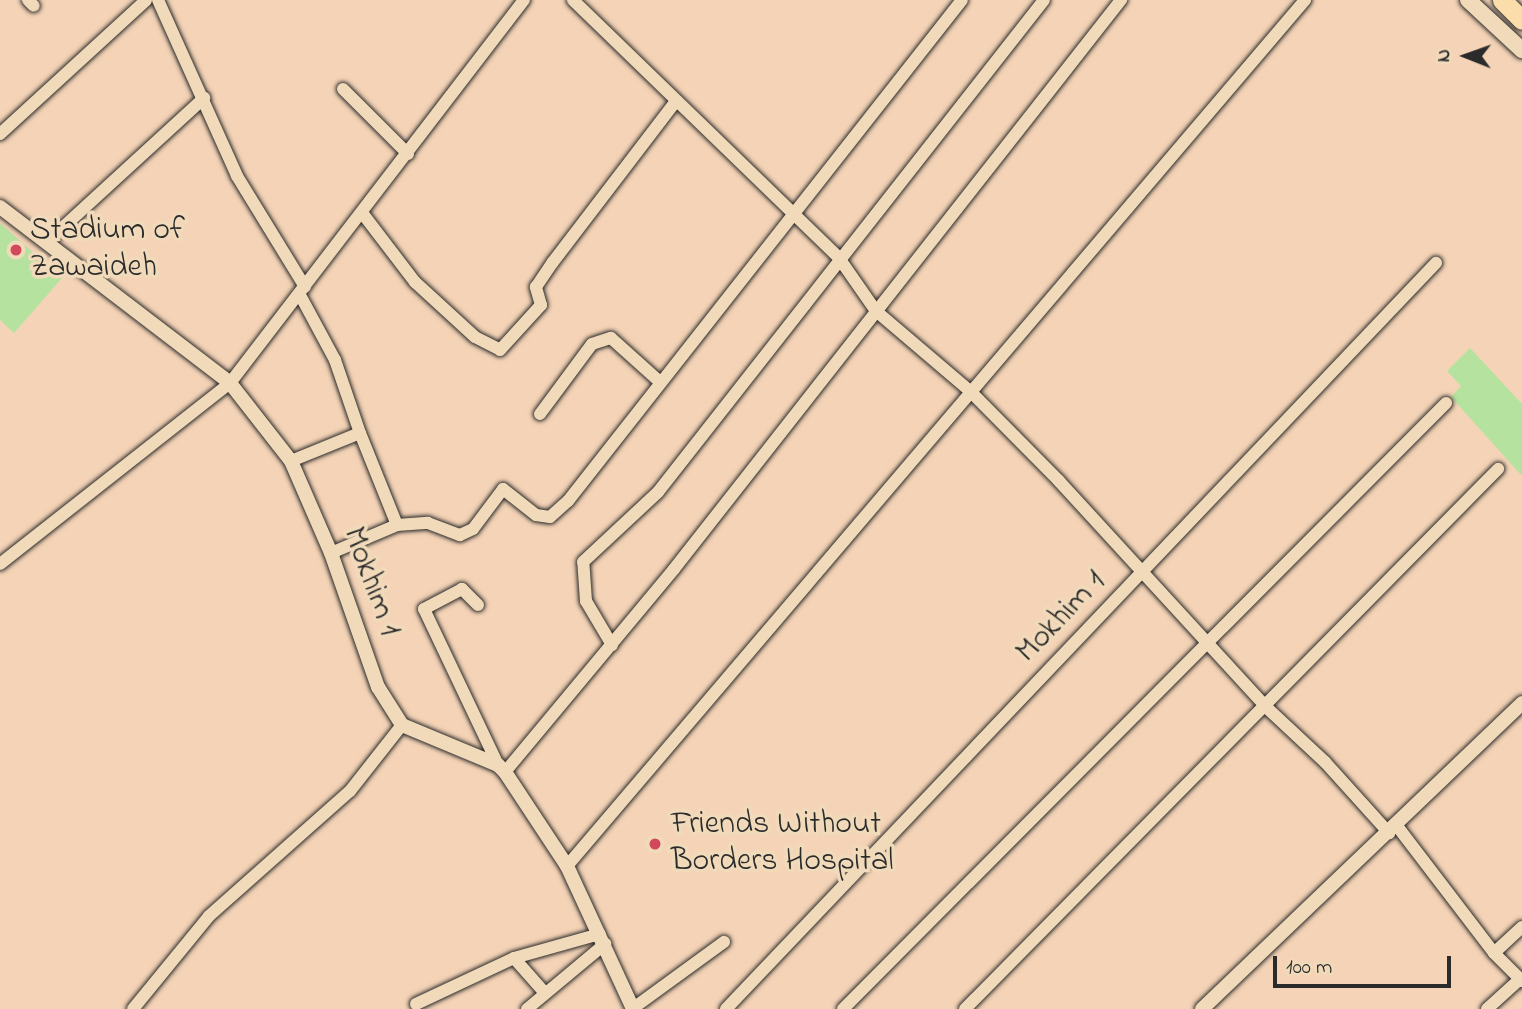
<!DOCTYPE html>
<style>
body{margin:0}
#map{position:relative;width:1522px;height:1009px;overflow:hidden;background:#f4d3b6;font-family:"Indie Flower",sans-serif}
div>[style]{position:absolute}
.green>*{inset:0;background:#b6e29f}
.roads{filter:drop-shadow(0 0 2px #2b2b2b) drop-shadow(0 0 2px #2b2b2b)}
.minor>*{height:12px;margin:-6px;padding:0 6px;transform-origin:6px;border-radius:6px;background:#f1daba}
.tertiary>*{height:14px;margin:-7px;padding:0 7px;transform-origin:7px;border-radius:7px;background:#f1daba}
.secondary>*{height:16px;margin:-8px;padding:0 8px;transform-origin:8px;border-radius:8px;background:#f1daba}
.trunk>*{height:19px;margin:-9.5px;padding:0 9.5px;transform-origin:9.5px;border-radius:9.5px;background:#faddab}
.dots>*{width:19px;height:19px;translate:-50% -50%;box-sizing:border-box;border:4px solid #f1daba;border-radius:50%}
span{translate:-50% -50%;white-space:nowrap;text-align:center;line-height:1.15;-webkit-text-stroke:7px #f1daba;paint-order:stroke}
.poi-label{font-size:32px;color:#2b2b2b}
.left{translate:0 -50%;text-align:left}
.street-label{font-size:32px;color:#2b2b2b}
.north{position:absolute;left:1431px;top:21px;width:70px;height:70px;-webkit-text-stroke:5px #f1daba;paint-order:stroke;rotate:271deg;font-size:19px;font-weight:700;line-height:28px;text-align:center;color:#2b2b2b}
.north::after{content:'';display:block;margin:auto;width:24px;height:32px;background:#2b2b2b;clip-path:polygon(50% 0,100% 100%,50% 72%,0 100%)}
.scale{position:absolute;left:1273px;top:956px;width:178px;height:32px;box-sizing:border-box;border:4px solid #2b2b2b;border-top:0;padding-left:9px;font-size:21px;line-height:24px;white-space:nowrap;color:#2b2b2b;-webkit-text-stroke:5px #f1daba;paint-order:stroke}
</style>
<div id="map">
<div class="green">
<i style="clip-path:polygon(0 223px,62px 278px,14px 333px,0 320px)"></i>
<i style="clip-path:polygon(1470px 348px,1522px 404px,1522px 476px,1451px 397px,1461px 386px,1447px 371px)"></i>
</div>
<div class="roads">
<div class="minor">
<i style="left:28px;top:0;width:8px;rotate:45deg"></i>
<i style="left:158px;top:0;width:193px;rotate:65.8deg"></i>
<i style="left:237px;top:176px;width:130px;rotate:58.5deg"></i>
<i style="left:573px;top:0;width:371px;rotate:44.1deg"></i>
<i style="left:839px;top:258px;width:65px;rotate:55.1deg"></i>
<i style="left:876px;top:311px;width:123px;rotate:40.4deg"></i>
<i style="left:970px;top:391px;width:127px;rotate:45.3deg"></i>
<i style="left:1059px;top:481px;width:306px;rotate:47.5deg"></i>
<i style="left:1266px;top:707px;width:81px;rotate:43deg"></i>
<i style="left:1325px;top:762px;width:96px;rotate:48deg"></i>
<i style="left:343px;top:89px;width:92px;rotate:45deg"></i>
<i style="left:0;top:134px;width:198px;rotate:-42.5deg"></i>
<i style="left:363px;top:214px;width:86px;rotate:52.6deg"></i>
<i style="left:415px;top:282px;width:81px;rotate:42.5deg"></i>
<i style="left:475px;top:337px;width:28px;rotate:27deg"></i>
<i style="left:500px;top:350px;width:61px;rotate:-47.7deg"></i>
<i style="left:541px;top:305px;width:19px;rotate:-106deg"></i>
<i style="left:536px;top:287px;width:30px;rotate:-56deg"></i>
<i style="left:553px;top:262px;width:203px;rotate:-52.6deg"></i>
<i style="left:48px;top:241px;width:212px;rotate:-42.5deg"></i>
<i style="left:300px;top:295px;width:74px;rotate:61.7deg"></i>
<i style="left:335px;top:360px;width:77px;rotate:71.1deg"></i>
<i style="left:540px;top:414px;width:87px;rotate:-53.4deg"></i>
<i style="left:592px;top:344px;width:20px;rotate:-18deg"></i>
<i style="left:611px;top:338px;width:64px;rotate:41.9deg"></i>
<i style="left:291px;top:461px;width:74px;rotate:-22.1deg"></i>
<i style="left:360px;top:433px;width:99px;rotate:68.1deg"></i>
<i style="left:331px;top:553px;width:72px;rotate:-23deg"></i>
<i style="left:397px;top:525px;width:31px;rotate:-4deg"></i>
<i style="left:428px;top:523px;width:34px;rotate:21deg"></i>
<i style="left:460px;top:535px;width:14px;rotate:-25deg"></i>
<i style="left:473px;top:529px;width:50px;rotate:-53.1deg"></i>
<i style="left:503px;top:489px;width:42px;rotate:38.2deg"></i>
<i style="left:536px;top:515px;width:14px;rotate:8deg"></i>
<i style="left:550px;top:517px;width:24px;rotate:-42deg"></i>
<i style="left:568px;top:501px;width:637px;rotate:-51.82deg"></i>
<i style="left:0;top:564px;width:293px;rotate:-38.2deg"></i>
<i style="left:230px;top:383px;width:483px;rotate:-52.5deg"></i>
<i style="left:478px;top:605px;width:23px;rotate:-135deg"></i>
<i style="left:462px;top:589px;width:43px;rotate:152.2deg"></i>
<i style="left:424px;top:609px;width:173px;rotate:64.6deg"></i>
<i style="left:612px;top:645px;width:51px;rotate:-120.6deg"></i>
<i style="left:586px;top:601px;width:39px;rotate:-94deg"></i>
<i style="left:583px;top:562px;width:103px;rotate:-43deg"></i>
<i style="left:658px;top:492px;width:625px;rotate:-51.88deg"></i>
<i style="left:505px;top:772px;width:264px;rotate:-50.2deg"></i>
<i style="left:674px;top:569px;width:724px;rotate:-51.85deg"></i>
<i style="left:1397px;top:826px;width:160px;rotate:52.6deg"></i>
<i style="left:1494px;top:953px;width:40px;rotate:45deg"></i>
<i style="left:567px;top:866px;width:1138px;rotate:-49.56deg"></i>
<i style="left:1494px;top:953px;width:38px;rotate:-43deg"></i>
<i style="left:514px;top:958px;width:47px;rotate:48.5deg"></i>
<i style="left:416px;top:1004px;width:108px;rotate:-25.1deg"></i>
<i style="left:514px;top:958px;width:89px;rotate:-15.6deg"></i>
<i style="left:133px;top:1009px;width:120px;rotate:-50.7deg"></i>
<i style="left:209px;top:916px;width:188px;rotate:-41.6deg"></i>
<i style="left:350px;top:791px;width:84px;rotate:-51.8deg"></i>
<i style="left:527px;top:1009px;width:102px;rotate:-39.8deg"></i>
<i style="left:632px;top:1009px;width:114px;rotate:-36.1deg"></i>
<i style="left:726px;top:1009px;width:1030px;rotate:-46.42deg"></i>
<i style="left:843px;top:1009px;width:855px;rotate:-45.14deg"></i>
<i style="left:965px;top:1009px;width:759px;rotate:-45.37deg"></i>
<i style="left:1487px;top:1009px;width:45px;rotate:-42.3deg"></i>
</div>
<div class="tertiary">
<i style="left:0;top:207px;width:290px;rotate:37.4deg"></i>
<i style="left:230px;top:383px;width:99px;rotate:52deg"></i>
<i style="left:291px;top:461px;width:100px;rotate:66.5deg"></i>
<i style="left:331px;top:553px;width:142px;rotate:70.7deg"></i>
<i style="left:378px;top:687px;width:45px;rotate:57.7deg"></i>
<i style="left:402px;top:725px;width:104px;rotate:22.6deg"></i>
<i style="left:498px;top:765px;width:10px;rotate:45deg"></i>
<i style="left:505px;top:772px;width:113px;rotate:56.6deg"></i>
<i style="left:567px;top:866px;width:157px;rotate:65.2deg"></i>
<i style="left:1202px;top:1009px;width:443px;rotate:-43.7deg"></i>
</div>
<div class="secondary">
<i style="left:1468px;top:0;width:74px;rotate:42.8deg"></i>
</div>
<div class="trunk">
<i style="left:1502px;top:0;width:28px;rotate:45deg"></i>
</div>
</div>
<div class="dots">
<i style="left:16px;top:250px;background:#d1495b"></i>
<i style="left:655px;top:844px;background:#d1495b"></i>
</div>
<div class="poi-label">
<span class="left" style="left:30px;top:250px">Stadium of<br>Zawaideh</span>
<span class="left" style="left:671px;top:844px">Friends Without<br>Borders Hospital</span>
</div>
<div class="street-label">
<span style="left:370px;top:582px;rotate:70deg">Mokhim 1</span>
<span style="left:1062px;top:618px;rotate:-46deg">Mokhim 1</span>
</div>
<div class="north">N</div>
<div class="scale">100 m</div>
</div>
